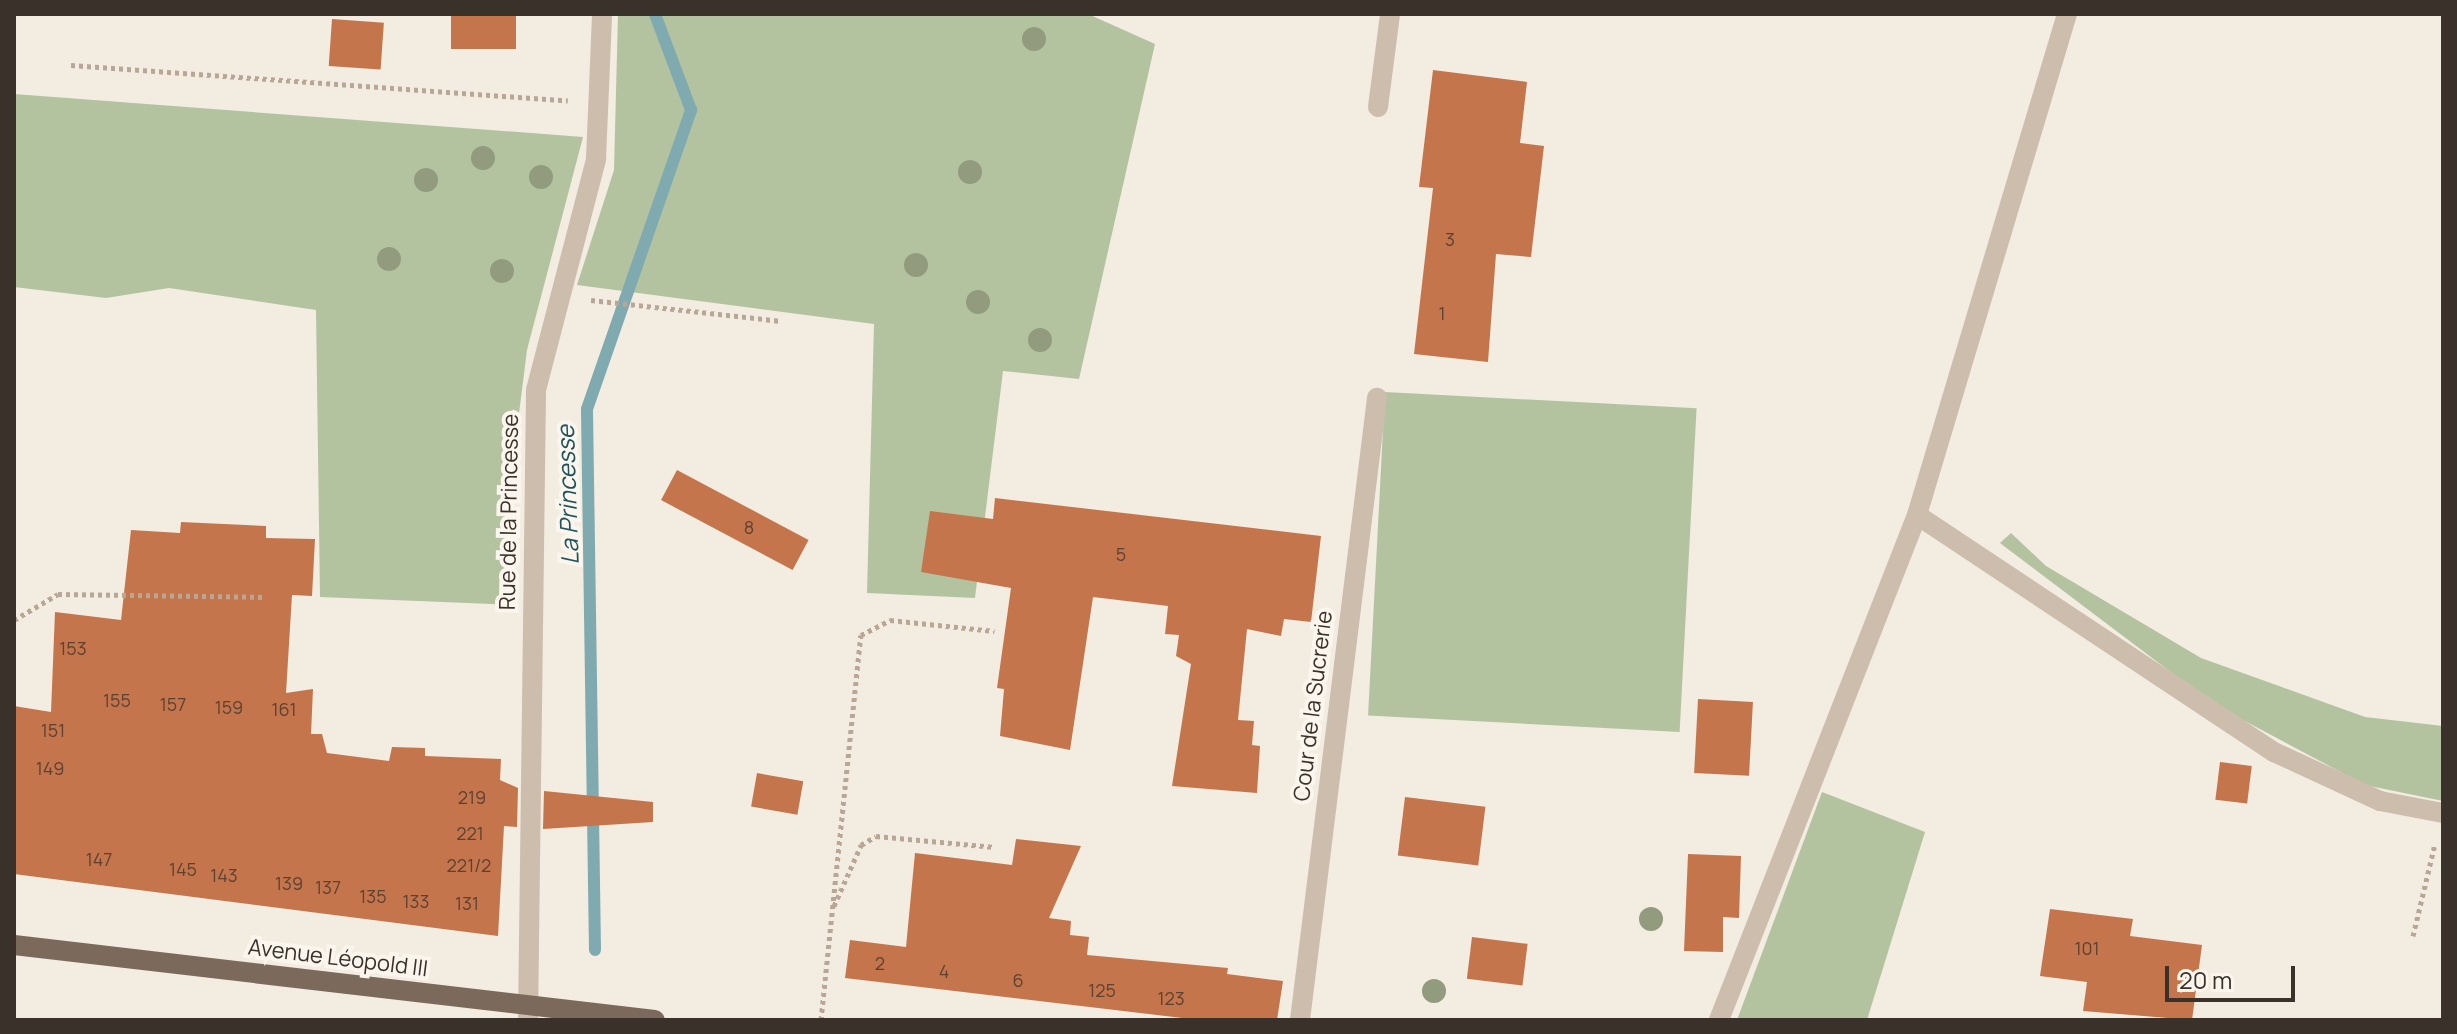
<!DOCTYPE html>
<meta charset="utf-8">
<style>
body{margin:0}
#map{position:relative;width:2457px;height:1034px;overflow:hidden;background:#f3ece0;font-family:Manrope,sans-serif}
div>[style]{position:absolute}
.green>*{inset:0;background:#b3c3a0;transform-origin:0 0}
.stream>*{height:12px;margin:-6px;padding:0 6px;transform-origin:6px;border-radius:6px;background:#7faab0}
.building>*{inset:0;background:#c5754c;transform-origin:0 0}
.path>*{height:5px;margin-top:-2.5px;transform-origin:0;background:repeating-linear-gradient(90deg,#b8a796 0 4px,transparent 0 8px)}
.service>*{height:20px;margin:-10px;padding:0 10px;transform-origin:10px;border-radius:10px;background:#ccbdac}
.minor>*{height:20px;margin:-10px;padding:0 10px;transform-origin:10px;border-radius:10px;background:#ccbdac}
.primary>*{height:20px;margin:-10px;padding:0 10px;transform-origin:10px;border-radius:10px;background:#7b695c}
.trees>*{width:24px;height:24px;margin:-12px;border-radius:50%;background:#939b7e}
span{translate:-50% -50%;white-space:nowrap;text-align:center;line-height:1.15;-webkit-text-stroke:8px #faf5ed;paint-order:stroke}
.number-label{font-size:18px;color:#5d4233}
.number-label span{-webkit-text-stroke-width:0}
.street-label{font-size:22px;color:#3a312b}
.water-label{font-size:24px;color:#20525b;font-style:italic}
.frame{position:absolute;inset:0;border:16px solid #3a312b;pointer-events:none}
.scale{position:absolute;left:2165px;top:966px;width:130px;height:36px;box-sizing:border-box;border:4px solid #3a312b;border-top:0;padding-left:10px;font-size:24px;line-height:28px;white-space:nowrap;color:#3a312b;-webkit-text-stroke:6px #faf5ed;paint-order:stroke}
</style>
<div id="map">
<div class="green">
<i style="clip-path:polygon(618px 14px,1088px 14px,1155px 44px,1079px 379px,1003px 371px,975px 598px,867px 593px,874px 324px,577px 285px,614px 170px)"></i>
<i style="clip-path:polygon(14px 94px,583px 137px,527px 350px,512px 469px,514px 605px,320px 597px,316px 310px,169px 288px,106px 298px,14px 287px)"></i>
<i style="left:1385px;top:392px;width:312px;height:324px;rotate:3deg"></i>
<i style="clip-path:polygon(2011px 533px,2046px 566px,2201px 658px,2365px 717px,2443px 726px,2443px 801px,2365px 785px,2213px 704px,2000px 543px)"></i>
<i style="clip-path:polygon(1822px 792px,1925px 832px,1867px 1020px,1737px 1020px)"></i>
</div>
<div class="stream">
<i style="left:595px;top:950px;width:541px;rotate:-90.85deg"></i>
<i style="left:587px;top:409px;width:317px;rotate:-70.8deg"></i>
<i style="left:691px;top:110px;width:103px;rotate:-110.6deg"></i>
</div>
<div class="building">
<i style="left:451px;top:14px;width:65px;height:35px"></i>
<i style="left:332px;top:19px;width:52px;height:47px;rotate:4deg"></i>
<i style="clip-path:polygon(1433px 70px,1527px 82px,1520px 143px,1544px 146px,1531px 257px,1496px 254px,1488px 362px,1414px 354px,1433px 188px,1419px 187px)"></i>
<i style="left:677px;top:470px;width:149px;height:34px;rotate:28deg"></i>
<i style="clip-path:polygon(995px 498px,1321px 536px,1311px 622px,1284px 619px,1281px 636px,1247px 629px,1238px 720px,1254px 721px,1252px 745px,1260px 746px,1257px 793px,1172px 786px,1191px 664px,1176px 656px,1179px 635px,1165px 634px,1168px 606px,1093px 597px,1070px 750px,1000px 736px,1004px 689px,997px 688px,1011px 588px,921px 572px,930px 511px,993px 519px)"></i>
<i style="clip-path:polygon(181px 522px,266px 526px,266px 538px,315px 539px,312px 596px,292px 595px,286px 693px,313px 689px,311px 734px,322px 734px,327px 753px,389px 761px,392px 747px,425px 748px,425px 756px,501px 759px,500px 780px,518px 788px,517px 827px,504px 826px,498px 936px,14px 874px,14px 706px,51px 712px,55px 612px,121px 620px,131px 530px,180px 533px)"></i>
<i style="left:1698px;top:699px;width:55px;height:74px;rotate:3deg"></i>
<i style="left:2220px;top:762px;width:32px;height:38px;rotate:7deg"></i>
<i style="left:757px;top:773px;width:47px;height:34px;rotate:10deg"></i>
<i style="clip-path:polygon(544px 791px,653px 802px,653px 822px,543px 829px)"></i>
<i style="left:1405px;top:797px;width:81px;height:59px;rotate:7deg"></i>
<i style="clip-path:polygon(1016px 839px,1081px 846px,1049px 918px,1071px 921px,1070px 935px,1089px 937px,1087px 955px,1228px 968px,1227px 974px,1283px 981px,1277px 1020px,1199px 1020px,845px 978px,850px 940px,906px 947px,915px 853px,1012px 865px)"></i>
<i style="clip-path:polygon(1688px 854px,1741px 856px,1739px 918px,1723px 917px,1723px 952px,1684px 951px)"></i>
<i style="clip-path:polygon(2050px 909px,2133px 919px,2130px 936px,2202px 945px,2192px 1020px,2083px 1011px,2087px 982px,2040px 976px)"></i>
<i style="left:1472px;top:937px;width:56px;height:42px;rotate:7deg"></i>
</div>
<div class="path">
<i style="left:71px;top:65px;width:498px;rotate:4.1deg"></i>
<i style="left:591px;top:300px;width:191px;rotate:6.3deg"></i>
<i style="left:14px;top:620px;width:51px;rotate:-30.6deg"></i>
<i style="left:58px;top:594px;width:206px;rotate:0.8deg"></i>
<i style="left:834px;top:906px;width:67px;rotate:-66.1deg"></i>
<i style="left:861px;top:845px;width:17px;rotate:-31deg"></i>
<i style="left:876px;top:836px;width:119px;rotate:5.3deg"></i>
<i style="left:2413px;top:936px;width:95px;rotate:-76.6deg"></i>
<i style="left:821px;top:1020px;width:387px;rotate:-84.1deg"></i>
<i style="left:861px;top:635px;width:33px;rotate:-27deg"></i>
<i style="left:890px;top:620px;width:105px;rotate:6deg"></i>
</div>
<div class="service">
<i style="left:2067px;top:14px;width:523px;rotate:106.67deg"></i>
<i style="left:1917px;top:515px;width:429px;rotate:33.6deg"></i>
<i style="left:2274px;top:752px;width:117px;rotate:24.8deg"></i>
<i style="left:2380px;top:801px;width:64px;rotate:10.8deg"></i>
<i style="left:1719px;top:1020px;width:542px;rotate:-68.59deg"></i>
</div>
<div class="minor">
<i style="left:1378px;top:107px;width:94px;rotate:-82.6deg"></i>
<i style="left:528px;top:1020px;width:630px;rotate:-89.27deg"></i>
<i style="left:536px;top:390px;width:239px;rotate:-75.4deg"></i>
<i style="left:596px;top:159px;width:145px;rotate:-87.6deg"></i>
<i style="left:1300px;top:1020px;width:627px;rotate:-82.94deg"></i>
</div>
<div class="primary">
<i style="left:14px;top:945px;width:645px;rotate:6.67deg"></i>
</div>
<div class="trees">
<i style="left:1034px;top:39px"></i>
<i style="left:483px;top:158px"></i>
<i style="left:970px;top:172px"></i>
<i style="left:541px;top:177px"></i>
<i style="left:426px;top:180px"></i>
<i style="left:389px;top:259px"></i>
<i style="left:916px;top:265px"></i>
<i style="left:502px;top:271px"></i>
<i style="left:978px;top:302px"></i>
<i style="left:1040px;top:340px"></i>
<i style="left:1651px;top:919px"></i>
<i style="left:1434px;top:991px"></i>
</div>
<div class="number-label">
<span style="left:1450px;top:239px">3</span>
<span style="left:1442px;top:313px">1</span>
<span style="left:749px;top:527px">8</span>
<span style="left:1121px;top:554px">5</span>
<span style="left:73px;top:648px">153</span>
<span style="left:117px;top:700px">155</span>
<span style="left:173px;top:704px">157</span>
<span style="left:229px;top:707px">159</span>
<span style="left:284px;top:709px">161</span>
<span style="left:53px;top:730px">151</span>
<span style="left:50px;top:768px">149</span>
<span style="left:472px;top:797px">219</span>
<span style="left:470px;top:833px">221</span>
<span style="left:99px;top:859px">147</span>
<span style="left:469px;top:865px">221/2</span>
<span style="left:183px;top:869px">145</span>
<span style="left:224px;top:875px">143</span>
<span style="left:289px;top:883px">139</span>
<span style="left:328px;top:887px">137</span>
<span style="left:373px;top:896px">135</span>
<span style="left:416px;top:901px">133</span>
<span style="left:467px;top:903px">131</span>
<span style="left:2087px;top:948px">101</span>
<span style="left:880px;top:963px">2</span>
<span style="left:944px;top:971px">4</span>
<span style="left:1018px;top:980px">6</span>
<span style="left:1102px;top:990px">125</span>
<span style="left:1171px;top:998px">123</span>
</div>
<div class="street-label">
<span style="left:509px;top:512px;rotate:-89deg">Rue de la Princesse</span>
<span style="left:1313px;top:706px;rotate:-83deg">Cour de la Sucrerie</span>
<span style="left:338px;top:958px;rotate:7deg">Avenue Léopold III</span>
</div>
<div class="water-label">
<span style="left:567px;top:495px;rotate:-92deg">La Princesse</span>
</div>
<div class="frame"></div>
<div class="scale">20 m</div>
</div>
